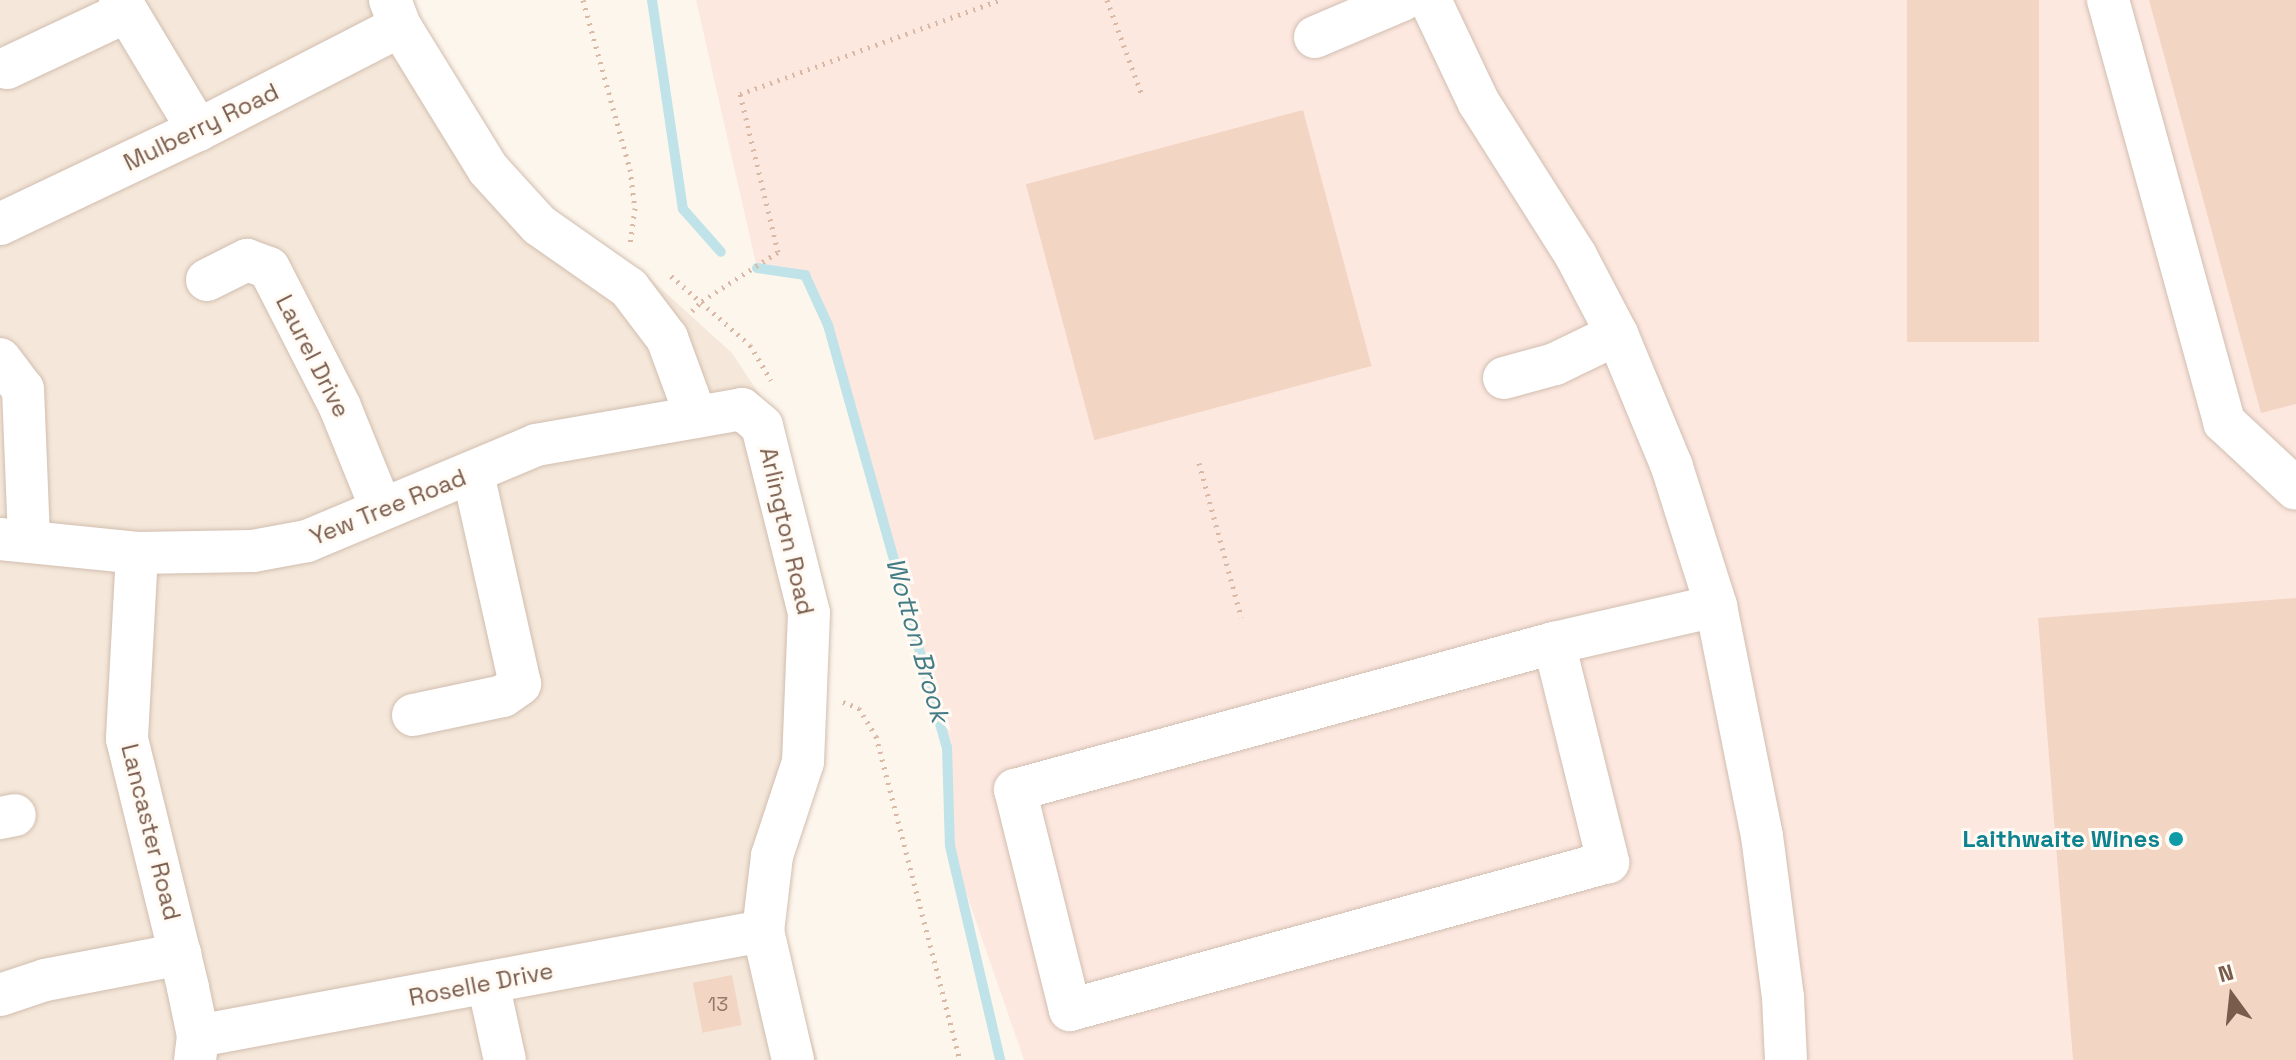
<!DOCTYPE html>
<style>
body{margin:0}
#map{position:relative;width:2296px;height:1060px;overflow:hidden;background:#fdf6ec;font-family:"Space Grotesk",sans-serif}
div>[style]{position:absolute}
.residential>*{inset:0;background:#f5e8da}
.commercial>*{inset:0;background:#fde8e0}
.stream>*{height:10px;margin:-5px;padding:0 5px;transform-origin:5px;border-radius:5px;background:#bfe3e8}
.building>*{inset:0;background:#f3d5c3;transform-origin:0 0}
.path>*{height:5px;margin-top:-2.5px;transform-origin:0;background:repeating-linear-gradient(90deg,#d9b8a5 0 2px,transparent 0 8px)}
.roads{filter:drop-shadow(0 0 2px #d1beb0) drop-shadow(0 0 2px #d1beb0)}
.minor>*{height:42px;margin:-21px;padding:0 21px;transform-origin:21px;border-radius:21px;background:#fff}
.dots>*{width:22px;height:22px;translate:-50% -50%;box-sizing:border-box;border:4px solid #fffaf3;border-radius:50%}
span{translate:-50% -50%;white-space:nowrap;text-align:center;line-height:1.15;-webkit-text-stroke:6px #fffaf3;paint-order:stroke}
.number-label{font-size:20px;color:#987a6a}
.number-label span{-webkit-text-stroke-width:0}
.street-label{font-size:24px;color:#7a5c4d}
.culture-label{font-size:24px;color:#0d838f;font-weight:700}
.right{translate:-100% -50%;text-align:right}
.water-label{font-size:26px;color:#437c86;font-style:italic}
.north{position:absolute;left:2192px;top:956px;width:80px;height:80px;-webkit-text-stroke:6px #fffaf3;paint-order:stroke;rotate:345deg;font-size:22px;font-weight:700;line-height:32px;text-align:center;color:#7a5c4d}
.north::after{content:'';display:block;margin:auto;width:28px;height:36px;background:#7a5c4d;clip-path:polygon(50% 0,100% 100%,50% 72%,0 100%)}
</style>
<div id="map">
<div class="residential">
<i style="clip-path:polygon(0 0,406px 0,497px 160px,561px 229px,647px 276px,732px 353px,769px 409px,819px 608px,779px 941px,818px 1060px,0 1060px)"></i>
</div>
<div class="commercial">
<i style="clip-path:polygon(696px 0,2296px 0,2296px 1060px,1024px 1060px,950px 846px,947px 747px,828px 325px,805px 275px,757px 268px)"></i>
</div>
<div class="stream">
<i style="left:652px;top:0;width:211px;rotate:81.6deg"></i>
<i style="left:683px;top:209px;width:57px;rotate:48.5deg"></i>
<i style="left:757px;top:268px;width:49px;rotate:8.3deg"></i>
<i style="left:805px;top:275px;width:55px;rotate:65.3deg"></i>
<i style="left:828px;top:325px;width:438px;rotate:74.3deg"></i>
<i style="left:947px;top:747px;width:99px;rotate:88.3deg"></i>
<i style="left:950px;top:846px;width:220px;rotate:76.8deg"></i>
</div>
<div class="building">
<i style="left:1907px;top:0;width:132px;height:342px"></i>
<i style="clip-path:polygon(2149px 0,2296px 0,2296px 404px,2261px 413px)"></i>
<i style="left:1303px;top:110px;width:265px;height:287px;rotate:75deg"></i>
<i style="clip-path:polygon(2296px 598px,2296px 1060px,2073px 1060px,2038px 618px)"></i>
<i style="left:732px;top:975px;width:51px;height:40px;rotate:79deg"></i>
</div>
<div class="path">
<i style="left:583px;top:0;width:175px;rotate:74.5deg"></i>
<i style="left:630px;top:169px;width:39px;rotate:83deg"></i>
<i style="left:635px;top:208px;width:34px;rotate:98deg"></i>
<i style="left:1107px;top:0;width:104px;rotate:69.8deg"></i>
<i style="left:671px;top:276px;width:105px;rotate:41.1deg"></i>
<i style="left:750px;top:345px;width:41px;rotate:59deg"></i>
<i style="left:692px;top:311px;width:14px;rotate:-45deg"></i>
<i style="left:702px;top:301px;width:90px;rotate:-32.8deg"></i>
<i style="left:778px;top:252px;width:163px;rotate:-103.5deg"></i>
<i style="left:740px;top:94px;width:276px;rotate:-19.9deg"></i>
<i style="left:1199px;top:463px;width:160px;rotate:74.7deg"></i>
<i style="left:843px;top:702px;width:17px;rotate:21deg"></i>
<i style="left:859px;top:708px;width:33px;rotate:59deg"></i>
<i style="left:876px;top:736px;width:335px;rotate:75.5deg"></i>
</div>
<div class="roads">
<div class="minor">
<i style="left:120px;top:0;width:152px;rotate:59deg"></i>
<i style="left:390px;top:0;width:28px;rotate:69deg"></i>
<i style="left:400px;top:26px;width:168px;rotate:58.4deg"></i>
<i style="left:488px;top:169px;width:76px;rotate:47.7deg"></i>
<i style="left:539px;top:225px;width:110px;rotate:35deg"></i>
<i style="left:629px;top:288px;width:63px;rotate:52.8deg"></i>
<i style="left:667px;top:338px;width:84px;rotate:69.8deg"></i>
<i style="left:1430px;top:0;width:114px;rotate:64.6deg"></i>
<i style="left:1479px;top:103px;width:181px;rotate:57.6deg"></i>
<i style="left:1576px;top:256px;width:88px;rotate:62.3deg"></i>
<i style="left:1617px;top:334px;width:144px;rotate:67.5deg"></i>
<i style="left:1672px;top:467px;width:146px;rotate:72.4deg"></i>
<i style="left:1716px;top:606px;width:235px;rotate:78.7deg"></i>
<i style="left:1762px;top:836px;width:162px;rotate:82.6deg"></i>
<i style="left:1783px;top:997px;width:63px;rotate:87.3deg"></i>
<i style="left:2108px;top:0;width:438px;rotate:74.6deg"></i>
<i style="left:2224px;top:422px;width:98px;rotate:42.9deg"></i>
<i style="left:1315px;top:37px;width:95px;rotate:-23deg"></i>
<i style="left:7px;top:68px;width:132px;rotate:-25.2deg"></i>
<i style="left:0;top:224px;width:219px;rotate:-25.4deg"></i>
<i style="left:198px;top:130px;width:227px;rotate:-27.2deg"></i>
<i style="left:207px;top:280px;width:45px;rotate:-26.6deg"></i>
<i style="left:247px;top:260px;width:23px;rotate:20deg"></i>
<i style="left:269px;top:268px;width:156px;rotate:62.9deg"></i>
<i style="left:340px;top:407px;width:109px;rotate:67.9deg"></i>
<i style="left:0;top:359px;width:38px;rotate:53deg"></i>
<i style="left:23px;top:389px;width:152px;rotate:87.7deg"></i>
<i style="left:1504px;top:378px;width:53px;rotate:-15.4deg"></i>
<i style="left:1555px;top:364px;width:69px;rotate:-25.8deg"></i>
<i style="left:0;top:539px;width:138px;rotate:5.8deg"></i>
<i style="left:137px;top:553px;width:116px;rotate:-1deg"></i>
<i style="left:253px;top:551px;width:55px;rotate:-10.5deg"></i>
<i style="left:307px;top:541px;width:248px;rotate:-22.7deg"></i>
<i style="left:536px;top:445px;width:209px;rotate:-9.9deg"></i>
<i style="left:742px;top:409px;width:26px;rotate:40deg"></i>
<i style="left:762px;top:426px;width:193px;rotate:75.9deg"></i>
<i style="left:809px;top:613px;width:149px;rotate:92.3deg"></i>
<i style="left:803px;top:762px;width:99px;rotate:108.3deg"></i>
<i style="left:772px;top:856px;width:76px;rotate:96.8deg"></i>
<i style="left:763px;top:931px;width:132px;rotate:76.9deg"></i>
<i style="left:137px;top:553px;width:186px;rotate:93.1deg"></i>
<i style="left:127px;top:739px;width:256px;rotate:76.2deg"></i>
<i style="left:188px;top:988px;width:49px;rotate:78.2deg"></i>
<i style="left:198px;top:1036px;width:24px;rotate:97deg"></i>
<i style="left:1554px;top:643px;width:226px;rotate:76.1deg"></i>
<i style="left:1608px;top:862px;width:558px;rotate:164.62deg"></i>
<i style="left:1070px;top:1010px;width:227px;rotate:-104deg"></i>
<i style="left:1015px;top:790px;width:559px;rotate:-15.26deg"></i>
<i style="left:1554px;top:643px;width:166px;rotate:-12.9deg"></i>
<i style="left:413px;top:715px;width:92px;rotate:-11.9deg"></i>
<i style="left:503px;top:696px;width:21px;rotate:-35deg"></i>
<i style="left:520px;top:684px;width:216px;rotate:-102.6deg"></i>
<i style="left:0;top:818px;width:15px;rotate:-11deg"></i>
<i style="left:488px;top:983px;width:79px;rotate:77.6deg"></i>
<i style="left:0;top:995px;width:47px;rotate:-18.4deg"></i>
<i style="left:45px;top:980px;width:138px;rotate:-10.8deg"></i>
<i style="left:198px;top:1036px;width:575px;rotate:-10.53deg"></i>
</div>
</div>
<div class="dots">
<i style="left:2176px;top:839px;background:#0f9aa8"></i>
</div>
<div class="number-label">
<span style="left:718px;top:1004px">13</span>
</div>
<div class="street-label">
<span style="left:201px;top:127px;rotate:-26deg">Mulberry Road</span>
<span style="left:313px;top:356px;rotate:63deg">Laurel Drive</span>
<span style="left:388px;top:507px;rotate:-22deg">Yew Tree Road</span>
<span style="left:787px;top:531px;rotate:77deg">Arlington Road</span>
<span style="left:151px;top:832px;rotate:76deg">Lancaster Road</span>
<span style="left:481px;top:984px;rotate:-11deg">Roselle Drive</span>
</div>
<div class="culture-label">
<span class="right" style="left:2160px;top:839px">Laithwaite Wines</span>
</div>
<div class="water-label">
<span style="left:917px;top:640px;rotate:74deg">Wotton Brook</span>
</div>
<div class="north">N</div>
</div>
